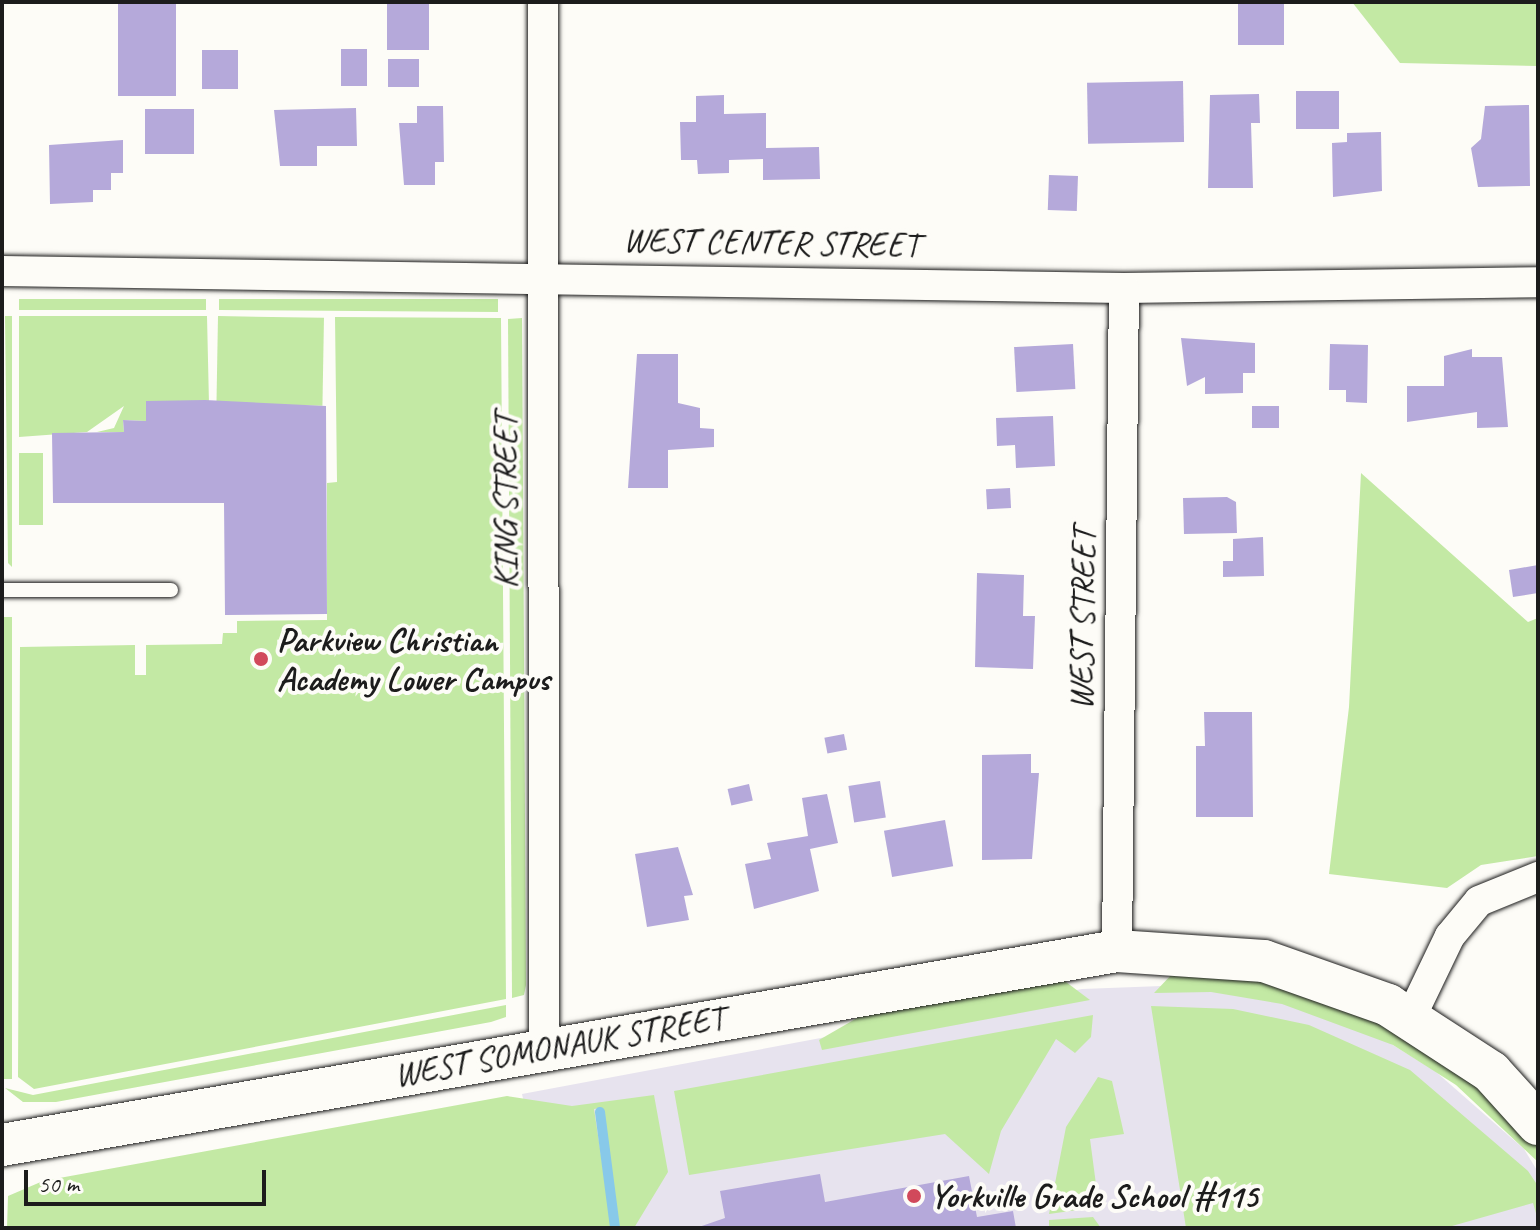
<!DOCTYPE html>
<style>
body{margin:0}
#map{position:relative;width:1540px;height:1230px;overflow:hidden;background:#fdfcf7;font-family:Caveat,sans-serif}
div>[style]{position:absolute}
.built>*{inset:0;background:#e7e3ee}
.green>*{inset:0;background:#c3e9a4;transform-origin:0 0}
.stream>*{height:10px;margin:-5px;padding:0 5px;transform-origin:5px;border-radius:5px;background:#88c9e9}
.building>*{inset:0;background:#b5a9da;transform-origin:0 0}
.roads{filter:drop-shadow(0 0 2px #1c1c1c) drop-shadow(0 0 2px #1c1c1c)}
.lane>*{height:14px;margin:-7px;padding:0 7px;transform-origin:7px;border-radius:7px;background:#fdfcf7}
.street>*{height:30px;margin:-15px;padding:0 15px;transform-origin:15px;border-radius:15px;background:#fdfcf7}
.secondary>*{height:42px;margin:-21px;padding:0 21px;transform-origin:21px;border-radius:21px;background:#fdfcf7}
.dots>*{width:22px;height:22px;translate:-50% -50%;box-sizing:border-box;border:4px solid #fdfcf7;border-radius:50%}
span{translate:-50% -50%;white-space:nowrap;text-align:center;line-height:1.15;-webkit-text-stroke:8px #fdfcf7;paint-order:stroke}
.street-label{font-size:34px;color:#1c1c1c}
.poi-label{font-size:34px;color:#1c1c1c;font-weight:700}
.left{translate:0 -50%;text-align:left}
.frame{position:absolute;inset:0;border:4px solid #1c1c1c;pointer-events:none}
.scale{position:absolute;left:24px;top:1170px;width:242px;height:36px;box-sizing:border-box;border:4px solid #1c1c1c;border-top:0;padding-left:10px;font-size:24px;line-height:28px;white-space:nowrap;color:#1c1c1c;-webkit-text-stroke:6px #fdfcf7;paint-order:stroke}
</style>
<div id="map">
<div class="built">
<i style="clip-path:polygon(1215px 984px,1349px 1018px,1435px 1071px,1524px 1149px,1538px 1172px,1538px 1228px,553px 1228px,522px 1094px,1082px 989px)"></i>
</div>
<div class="green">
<i style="clip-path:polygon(1352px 2px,1538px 2px,1538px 66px,1400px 63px)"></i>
<i style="left:206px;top:299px;width:11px;height:187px;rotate:90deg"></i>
<i style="clip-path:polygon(219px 299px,498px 299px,498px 312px,219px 310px)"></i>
<i style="clip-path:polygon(5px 316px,12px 316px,12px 567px,8px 563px)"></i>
<i style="clip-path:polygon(19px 316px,207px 316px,209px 404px,147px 401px,146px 421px,123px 420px,124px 432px,97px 432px,114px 428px,124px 406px,87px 432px,19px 437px)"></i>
<i style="left:218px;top:316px;width:106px;height:88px;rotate:1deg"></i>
<i style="clip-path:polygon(335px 317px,501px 318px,506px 999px,34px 1089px,18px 1077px,20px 647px,135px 645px,135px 675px,146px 675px,146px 645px,222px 644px,223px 633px,237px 633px,237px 621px,327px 620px,327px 483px,337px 482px)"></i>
<i style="clip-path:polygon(522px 318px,526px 985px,524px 995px,512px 998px,508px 319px)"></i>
<i style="left:19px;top:453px;width:24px;height:72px"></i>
<i style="clip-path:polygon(1361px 473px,1528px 622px,1538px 618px,1538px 856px,1481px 865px,1447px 888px,1329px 874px,1349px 707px)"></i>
<i style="left:12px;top:617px;width:462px;height:10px;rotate:90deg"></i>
<i style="clip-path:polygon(1174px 972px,1258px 977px,1356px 1009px,1451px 1064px,1520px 1126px,1538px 1147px,1538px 1162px,1456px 1085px,1393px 1045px,1282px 1004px,1211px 992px,1154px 993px)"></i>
<i style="clip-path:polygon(1062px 979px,1090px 1000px,822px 1050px,819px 1040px,864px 1014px)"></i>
<i style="clip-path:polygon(506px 1005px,506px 1017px,491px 1022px,56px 1102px,23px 1102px,5px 1088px,33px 1095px)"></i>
<i style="clip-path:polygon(1151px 1006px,1233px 1009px,1309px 1025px,1410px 1070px,1528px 1171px,1538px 1186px,1538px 1220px,1533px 1203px,1445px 1228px,1186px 1228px)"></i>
<i style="clip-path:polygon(1093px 1015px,1091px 1037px,1075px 1053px,1056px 1039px,1001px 1131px,989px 1174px,945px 1134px,689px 1175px,674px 1091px)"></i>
<i style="clip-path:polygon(1098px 1077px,1112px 1081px,1124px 1134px,1090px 1139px,1099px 1207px,1049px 1214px,1066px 1127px)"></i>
<i style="clip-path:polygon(654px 1095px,668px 1172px,634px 1228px,619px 1228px,602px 1108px,594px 1109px,612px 1228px,7px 1228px,8px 1196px,43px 1181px,507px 1096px,572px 1106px)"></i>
<i style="clip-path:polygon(1093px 1217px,1101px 1228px,1049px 1228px,1049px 1220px)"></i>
</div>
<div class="stream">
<i style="left:600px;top:1112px;width:117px;rotate:82.6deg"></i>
</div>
<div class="building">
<i style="left:118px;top:2px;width:58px;height:94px"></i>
<i style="left:387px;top:2px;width:42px;height:48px"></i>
<i style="left:1238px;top:2px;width:46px;height:43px"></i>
<i style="left:341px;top:49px;width:26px;height:37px"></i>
<i style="left:202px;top:50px;width:36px;height:39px"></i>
<i style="left:388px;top:59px;width:31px;height:28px"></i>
<i style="left:1183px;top:81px;width:61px;height:96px;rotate:89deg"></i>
<i style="left:1296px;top:91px;width:43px;height:38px"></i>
<i style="clip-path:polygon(1259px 94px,1260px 123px,1251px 123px,1253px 188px,1208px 188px,1210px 95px)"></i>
<i style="clip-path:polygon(724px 95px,724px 114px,766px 113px,766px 148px,819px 147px,820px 179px,763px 180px,763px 159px,729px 160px,729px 173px,698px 174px,697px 160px,681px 160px,680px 122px,696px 122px,696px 96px)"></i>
<i style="clip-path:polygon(1529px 105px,1530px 186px,1478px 187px,1471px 148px,1481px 139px,1485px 106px)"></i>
<i style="clip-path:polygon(417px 106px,443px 106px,444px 162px,435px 162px,435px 185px,404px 185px,399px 123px,417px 123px)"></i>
<i style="clip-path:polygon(356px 108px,357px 146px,317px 146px,317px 166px,280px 166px,274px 110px)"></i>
<i style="left:145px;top:109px;width:49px;height:45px"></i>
<i style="clip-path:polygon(1381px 132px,1382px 191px,1333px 197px,1332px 143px,1347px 142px,1347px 133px)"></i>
<i style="clip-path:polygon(123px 140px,123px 173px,111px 173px,111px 190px,93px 190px,93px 202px,50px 204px,49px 145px)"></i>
<i style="left:1049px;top:175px;width:29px;height:35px;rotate:2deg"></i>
<i style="clip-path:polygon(1181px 338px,1255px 343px,1255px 373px,1243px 373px,1243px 393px,1205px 394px,1205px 377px,1187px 386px)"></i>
<i style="left:1073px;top:344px;width:45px;height:59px;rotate:87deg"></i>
<i style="clip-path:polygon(1330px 344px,1368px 345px,1367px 403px,1346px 402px,1346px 390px,1329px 390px)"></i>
<i style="clip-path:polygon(1472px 349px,1472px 357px,1502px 357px,1508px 427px,1477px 428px,1477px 412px,1407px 422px,1407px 386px,1444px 386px,1444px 356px)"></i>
<i style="clip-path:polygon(637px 354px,678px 354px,678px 403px,700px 408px,700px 428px,714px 429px,714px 447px,668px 450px,668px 488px,628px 488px)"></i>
<i style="clip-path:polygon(205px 400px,326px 406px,327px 614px,225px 615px,224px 503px,53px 503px,52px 433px,124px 432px,123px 420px,146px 421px,146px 401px)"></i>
<i style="left:1279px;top:406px;width:22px;height:27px;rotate:90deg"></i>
<i style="clip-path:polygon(1053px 416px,1055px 466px,1016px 468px,1015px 445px,997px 446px,996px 418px)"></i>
<i style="left:1010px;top:488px;width:20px;height:24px;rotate:87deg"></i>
<i style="clip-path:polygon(1227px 497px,1236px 502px,1237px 533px,1184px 534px,1183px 498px)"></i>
<i style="clip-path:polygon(1263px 537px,1264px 576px,1223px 577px,1223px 561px,1233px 561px,1233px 539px)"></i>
<i style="clip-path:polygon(1538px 565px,1538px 593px,1513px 597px,1509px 570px)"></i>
<i style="clip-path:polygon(977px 573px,1024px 575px,1023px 616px,1035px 616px,1033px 669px,975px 667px)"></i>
<i style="clip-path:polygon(1204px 712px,1252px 712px,1253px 817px,1196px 817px,1196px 746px,1205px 746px)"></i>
<i style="left:844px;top:734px;width:16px;height:20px;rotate:79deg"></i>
<i style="clip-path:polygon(1031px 754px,1031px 773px,1039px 773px,1032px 859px,982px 860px,982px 755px)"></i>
<i style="left:880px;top:781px;width:37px;height:32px;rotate:81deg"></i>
<i style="left:749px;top:784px;width:17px;height:22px;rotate:77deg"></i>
<i style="clip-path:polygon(827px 794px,838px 843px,810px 849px,819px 891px,754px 909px,745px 864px,771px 859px,767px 843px,808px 836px,802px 798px)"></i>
<i style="left:945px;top:820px;width:47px;height:62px;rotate:80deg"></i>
<i style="clip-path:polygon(678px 847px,693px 895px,684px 896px,689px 920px,647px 927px,635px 854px)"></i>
<i style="clip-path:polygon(820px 1174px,825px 1202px,969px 1176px,977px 1217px,1013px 1211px,1016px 1228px,696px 1228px,725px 1218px,720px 1191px)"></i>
</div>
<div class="roads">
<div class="lane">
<i style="left:2px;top:590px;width:169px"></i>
</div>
<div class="street">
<i style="left:543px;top:2px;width:1046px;rotate:89.95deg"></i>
<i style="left:2px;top:271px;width:1122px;rotate:0.87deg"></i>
<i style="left:1124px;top:288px;width:414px;rotate:-0.8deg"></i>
<i style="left:1117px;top:951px;width:663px;rotate:-89.4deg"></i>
<i style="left:1410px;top:1019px;width:92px;rotate:-64.3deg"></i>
<i style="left:1450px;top:936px;width:45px;rotate:-50.4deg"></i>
<i style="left:1479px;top:901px;width:64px;rotate:-22.1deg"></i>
</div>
<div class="secondary">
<i style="left:2px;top:1145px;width:1132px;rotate:-9.87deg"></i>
<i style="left:1117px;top:951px;width:147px;rotate:3.9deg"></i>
<i style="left:1264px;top:961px;width:132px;rotate:19.5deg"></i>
<i style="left:1388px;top:1005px;width:123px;rotate:33deg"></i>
<i style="left:1491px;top:1072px;width:70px;rotate:47.9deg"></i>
</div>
</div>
<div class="dots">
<i style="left:261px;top:659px;background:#d1495b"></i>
<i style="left:914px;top:1196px;background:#d1495b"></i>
</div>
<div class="street-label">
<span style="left:771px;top:242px;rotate:1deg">WEST CENTER STREET</span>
<span style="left:505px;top:501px;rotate:-90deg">KING STREET</span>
<span style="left:1082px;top:619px;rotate:-89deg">WEST STREET</span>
<span style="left:559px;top:1046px;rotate:-10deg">WEST SOMONAUK STREET</span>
</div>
<div class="poi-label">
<span class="left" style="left:277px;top:659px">Parkview Christian<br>Academy Lower Campus</span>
<span class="left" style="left:930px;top:1196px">Yorkville Grade School #115</span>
</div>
<div class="frame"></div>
<div class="scale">50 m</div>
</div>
